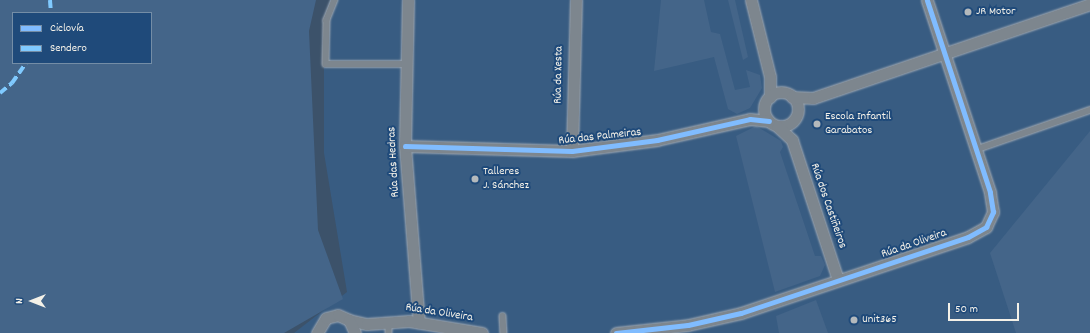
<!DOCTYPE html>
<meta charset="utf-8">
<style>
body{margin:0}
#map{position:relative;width:1090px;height:333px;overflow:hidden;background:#3c526a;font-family:Dekko,sans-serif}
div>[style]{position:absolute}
.built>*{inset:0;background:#385c82}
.green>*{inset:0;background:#446589}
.roads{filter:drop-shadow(0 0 1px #9fa8b2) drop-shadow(0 0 1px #9fa8b2)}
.service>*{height:5.5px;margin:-2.75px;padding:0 2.75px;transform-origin:2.75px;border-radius:2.75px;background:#7d868e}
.minor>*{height:11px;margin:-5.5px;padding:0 5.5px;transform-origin:5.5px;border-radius:5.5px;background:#7d868e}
.minor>.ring{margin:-5.5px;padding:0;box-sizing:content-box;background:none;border:11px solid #7d868e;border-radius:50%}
.quiet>*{height:4px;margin-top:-2px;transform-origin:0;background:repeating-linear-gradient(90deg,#80caff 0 8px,transparent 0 12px)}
.cycleway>*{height:5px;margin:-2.5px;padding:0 2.5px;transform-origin:2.5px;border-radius:2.5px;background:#80bcff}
.dots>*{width:11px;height:11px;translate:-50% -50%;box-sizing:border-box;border:2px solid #1f4a7a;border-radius:50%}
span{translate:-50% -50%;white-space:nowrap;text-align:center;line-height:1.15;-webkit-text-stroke:4px #1f4a7a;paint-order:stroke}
.poi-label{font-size:12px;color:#f4f1e8}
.left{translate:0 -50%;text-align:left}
.street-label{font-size:12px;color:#f4f1e8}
.legend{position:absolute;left:12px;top:12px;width:140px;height:52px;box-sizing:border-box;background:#1f4a7a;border:1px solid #748da6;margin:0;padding:5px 7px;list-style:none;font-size:12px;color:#f4f1e8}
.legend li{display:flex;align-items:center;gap:8px;height:20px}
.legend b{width:20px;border:1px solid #748da6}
.north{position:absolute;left:12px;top:281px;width:40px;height:40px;-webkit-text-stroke:3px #1f4a7a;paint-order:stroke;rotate:270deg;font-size:11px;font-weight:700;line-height:16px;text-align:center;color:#f4f1e8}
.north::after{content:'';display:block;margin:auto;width:14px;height:18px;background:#f4f1e8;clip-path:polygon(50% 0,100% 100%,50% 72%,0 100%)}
.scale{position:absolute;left:948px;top:303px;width:71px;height:18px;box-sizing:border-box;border:2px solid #f4f1e8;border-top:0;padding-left:5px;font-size:12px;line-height:14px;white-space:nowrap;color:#f4f1e8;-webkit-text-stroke:3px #1f4a7a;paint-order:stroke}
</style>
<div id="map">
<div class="built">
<i style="clip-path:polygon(330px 0,1090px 0,1090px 199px,1034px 333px,294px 333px,347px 292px,324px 153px,324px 17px)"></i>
</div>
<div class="green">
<i style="clip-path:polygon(evenodd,0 0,316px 0,309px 31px,318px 230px,343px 299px,284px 333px,0 333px,0 0,13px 13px,151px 13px,151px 63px,13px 63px,13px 13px)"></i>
<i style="clip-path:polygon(661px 0,704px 0,711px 32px,720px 34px,735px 90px,750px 87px,746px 70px,760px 75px,762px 88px,750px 108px,737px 114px,728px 109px,714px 57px,654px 71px)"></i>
<i style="clip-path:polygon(728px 0,735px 0,748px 57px,743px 60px)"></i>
<i style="clip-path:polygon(756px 126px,781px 141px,783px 147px,780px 152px,815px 256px,821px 256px,825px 265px,820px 276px,775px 292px,736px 136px)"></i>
<i style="clip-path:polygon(1090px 131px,1090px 333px,1016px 333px,990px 253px)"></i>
<i style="clip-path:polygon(816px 300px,828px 333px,779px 333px,776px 316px)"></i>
</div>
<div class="roads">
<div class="service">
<i style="left:335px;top:0;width:22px;rotate:112deg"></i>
<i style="left:327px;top:20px;width:44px;rotate:91.3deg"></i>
<i style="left:326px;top:64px;width:79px"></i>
<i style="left:975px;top:150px;width:122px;rotate:-19.2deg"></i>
<i style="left:503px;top:316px;width:17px;rotate:87deg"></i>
<i style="left:389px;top:321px;width:12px;rotate:90deg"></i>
</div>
<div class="minor">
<i style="left:408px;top:0;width:146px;rotate:91.2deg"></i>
<i style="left:405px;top:146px;width:177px;rotate:85.5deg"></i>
<i style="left:751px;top:0;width:79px;rotate:76.1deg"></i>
<i style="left:770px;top:77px;width:20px;rotate:90deg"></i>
<i class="ring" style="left:764px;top:92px;width:23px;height:23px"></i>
<i style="left:792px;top:97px;width:21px;rotate:3deg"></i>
<i style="left:813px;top:98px;width:293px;rotate:-18.7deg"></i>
<i style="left:777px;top:126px;width:21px;rotate:43deg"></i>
<i style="left:792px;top:140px;width:147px;rotate:71.8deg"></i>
<i style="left:405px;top:146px;width:167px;rotate:1.7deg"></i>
<i style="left:572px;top:151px;width:86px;rotate:-7.4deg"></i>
<i style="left:657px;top:140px;width:95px;rotate:-12.7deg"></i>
<i style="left:750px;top:119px;width:19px;rotate:6deg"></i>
<i style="left:572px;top:151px;width:151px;rotate:-88.5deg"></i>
<i style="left:349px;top:320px;width:18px;rotate:13deg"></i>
<i style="left:367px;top:324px;width:42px;rotate:-4.1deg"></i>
<i style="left:409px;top:321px;width:74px;rotate:9.3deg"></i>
<i style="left:317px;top:333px;width:17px;rotate:-59deg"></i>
<i style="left:326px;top:318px;width:12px;rotate:-14deg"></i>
<i style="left:338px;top:315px;width:12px;rotate:24deg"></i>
<i style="left:349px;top:320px;width:14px;rotate:65deg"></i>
<i style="left:616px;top:333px;width:72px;rotate:-6.3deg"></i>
<i style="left:688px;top:325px;width:54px;rotate:-12.8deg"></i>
<i style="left:741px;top:313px;width:239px;rotate:-18.5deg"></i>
<i style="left:968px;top:237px;width:21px;rotate:-29deg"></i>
<i style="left:986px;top:227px;width:17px;rotate:-65deg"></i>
<i style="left:993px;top:212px;width:20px;rotate:-99deg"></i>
<i style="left:990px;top:192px;width:202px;rotate:-108.2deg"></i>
</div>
</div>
<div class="quiet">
<i style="left:50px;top:0;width:13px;rotate:86deg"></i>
<i style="left:0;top:93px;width:16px;rotate:-40deg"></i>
<i style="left:12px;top:83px;width:24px;rotate:-55deg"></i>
</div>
<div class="cycleway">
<i style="left:405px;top:146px;width:167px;rotate:1.7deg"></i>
<i style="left:572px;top:151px;width:86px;rotate:-7.4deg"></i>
<i style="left:657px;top:140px;width:95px;rotate:-12.7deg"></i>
<i style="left:750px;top:119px;width:19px;rotate:6deg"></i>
<i style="left:616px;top:333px;width:72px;rotate:-6.3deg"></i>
<i style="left:688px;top:325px;width:54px;rotate:-12.8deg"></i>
<i style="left:741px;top:313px;width:239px;rotate:-18.5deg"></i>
<i style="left:968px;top:237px;width:21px;rotate:-29deg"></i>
<i style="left:986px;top:227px;width:17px;rotate:-65deg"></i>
<i style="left:993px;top:212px;width:20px;rotate:-99deg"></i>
<i style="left:990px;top:192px;width:202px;rotate:-108.2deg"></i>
</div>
<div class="dots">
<i style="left:968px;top:12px;background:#b4b9bc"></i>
<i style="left:817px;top:124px;background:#b4b9bc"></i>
<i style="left:475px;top:179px;background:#b4b9bc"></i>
<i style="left:854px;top:320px;background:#b4b9bc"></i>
</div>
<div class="poi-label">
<span class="left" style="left:976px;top:12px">JR Motor</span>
<span class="left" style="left:825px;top:124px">Escola Infantil<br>Garabatos</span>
<span class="left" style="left:483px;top:179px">Talleres<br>J. Sánchez</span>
<span class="left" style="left:862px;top:320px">Unit365</span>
</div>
<div class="street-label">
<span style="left:559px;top:75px;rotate:-89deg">Rúa da Xesta</span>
<span style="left:600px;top:137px;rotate:-6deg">Rúa das Palmeiras</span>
<span style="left:394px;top:162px;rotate:-93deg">Rúa das Hedras</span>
<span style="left:828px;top:206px;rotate:71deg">Rúa dos Castiñeiros</span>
<span style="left:914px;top:244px;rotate:-19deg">Rúa da Oliveira</span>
<span style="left:439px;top:313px;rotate:9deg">Rúa da Oliveira</span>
</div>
<ul class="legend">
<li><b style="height:5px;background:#80bcff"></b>Ciclovía</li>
<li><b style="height:5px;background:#80caff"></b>Sendero</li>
</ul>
<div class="north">N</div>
<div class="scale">50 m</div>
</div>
